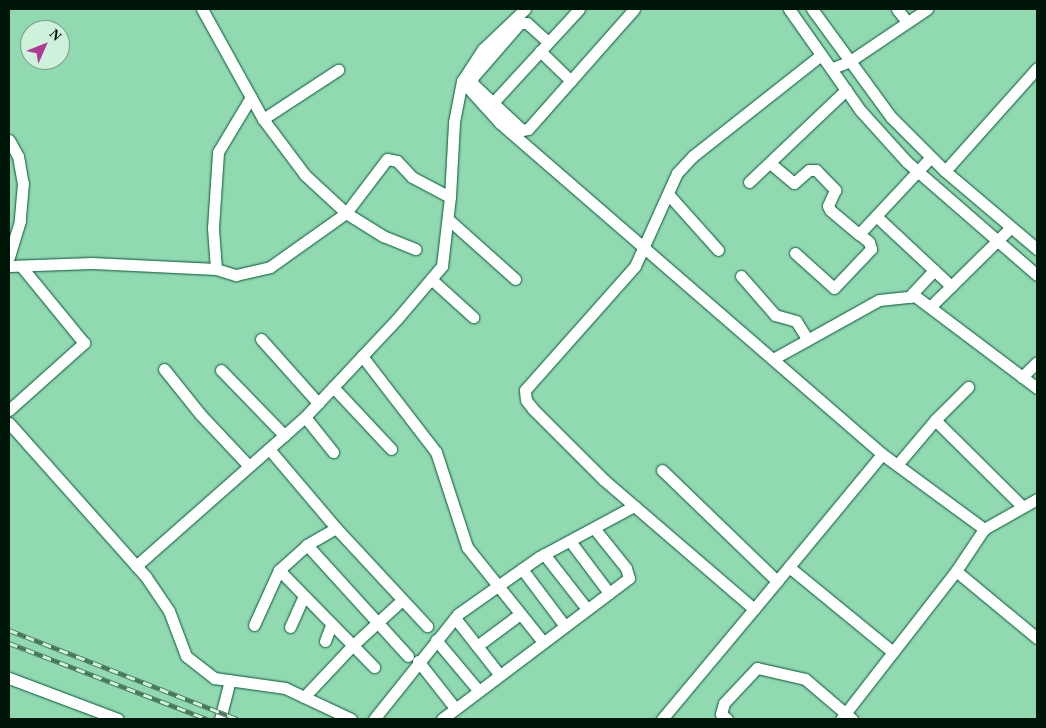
<!DOCTYPE html>
<style>
body{margin:0}
#map{position:relative;width:1046px;height:728px;overflow:hidden;background:#91d9b0;font-family:"Times New Roman",serif}
div>[style]{position:absolute}
.roads{filter:drop-shadow(0 0 1px #025836) drop-shadow(0 0 1px #025836)}
.minor>*{height:11px;margin:-5.5px;padding:0 5.5px;transform-origin:5.5px;border-radius:5.5px;background:#fff}
.rail>*{height:5px;margin-top:-2.5px;transform-origin:0;background:repeating-linear-gradient(90deg,#cef1db 0 9px,#47765b 0 18px);box-sizing:border-box;border-block:1px solid #47765b}
span{translate:-50% -50%;white-space:nowrap;text-align:center;line-height:1.15;-webkit-text-stroke:5px #cef1db;paint-order:stroke}
.frame{position:absolute;inset:0;border:10px solid #001608;pointer-events:none}
.north{position:absolute;left:20px;top:20px;width:50px;height:50px;box-sizing:border-box;background:#cef1db;border:1px solid #7c9987;border-radius:50%;rotate:46deg;font-size:14px;font-weight:700;line-height:20px;text-align:center;color:#001608}
.north::after{content:'';display:block;margin:auto;width:18px;height:22px;background:#b03b94;clip-path:polygon(50% 0,100% 100%,50% 72%,0 100%)}
</style>
<div id="map">
<div class="roads">
<div class="minor">
<i style="left:202px;top:9px;width:126px;rotate:61deg"></i>
<i style="left:263px;top:119px;width:70px;rotate:53.1deg"></i>
<i style="left:305px;top:175px;width:56px;rotate:42.8deg"></i>
<i style="left:346px;top:213px;width:44px;rotate:31.9deg"></i>
<i style="left:383px;top:236px;width:35px;rotate:22deg"></i>
<i style="left:789px;top:9px;width:123px;rotate:54.9deg"></i>
<i style="left:860px;top:110px;width:70px;rotate:47.9deg"></i>
<i style="left:907px;top:162px;width:172px;rotate:41deg"></i>
<i style="left:812px;top:9px;width:134px;rotate:53.8deg"></i>
<i style="left:891px;top:117px;width:76px;rotate:45deg"></i>
<i style="left:945px;top:171px;width:121px;rotate:40.3deg"></i>
<i style="left:897px;top:9px;width:16px;rotate:52deg"></i>
<i style="left:548px;top:42px;width:28px;rotate:-138deg"></i>
<i style="left:527px;top:23px;width:7px;rotate:180deg"></i>
<i style="left:520px;top:23px;width:73px;rotate:131.1deg"></i>
<i style="left:472px;top:78px;width:6px;rotate:81deg"></i>
<i style="left:473px;top:84px;width:67px;rotate:43.2deg"></i>
<i style="left:522px;top:130px;width:6px;rotate:-9deg"></i>
<i style="left:528px;top:129px;width:160px;rotate:-48.5deg"></i>
<i style="left:540px;top:51px;width:43px;rotate:44.1deg"></i>
<i style="left:833px;top:68px;width:18px;rotate:-22deg"></i>
<i style="left:850px;top:61px;width:93px;rotate:-34deg"></i>
<i style="left:462px;top:81px;width:57px;rotate:47.9deg"></i>
<i style="left:500px;top:123px;width:505px;rotate:40.91deg"></i>
<i style="left:489px;top:107px;width:133px;rotate:-47.4deg"></i>
<i style="left:263px;top:119px;width:90px;rotate:-33.2deg"></i>
<i style="left:9px;top:140px;width:18px;rotate:61deg"></i>
<i style="left:18px;top:156px;width:27px;rotate:80deg"></i>
<i style="left:23px;top:183px;width:38px;rotate:95deg"></i>
<i style="left:20px;top:221px;width:37px;rotate:107deg"></i>
<i style="left:770px;top:163px;width:31px;rotate:40deg"></i>
<i style="left:794px;top:183px;width:20px;rotate:-41deg"></i>
<i style="left:809px;top:170px;width:7px"></i>
<i style="left:816px;top:170px;width:28px;rotate:46deg"></i>
<i style="left:835px;top:190px;width:17px;rotate:114deg"></i>
<i style="left:828px;top:206px;width:4px;rotate:63deg"></i>
<i style="left:830px;top:210px;width:38px;rotate:40deg"></i>
<i style="left:859px;top:234px;width:104px;rotate:-46.9deg"></i>
<i style="left:945px;top:171px;width:138px;rotate:-48.2deg"></i>
<i style="left:749px;top:182px;width:134px;rotate:-43.5deg"></i>
<i style="left:668px;top:194px;width:75px;rotate:48.2deg"></i>
<i style="left:876px;top:216px;width:103px;rotate:43deg"></i>
<i style="left:448px;top:219px;width:90px;rotate:41.8deg"></i>
<i style="left:795px;top:253px;width:52px;rotate:41.9deg"></i>
<i style="left:834px;top:288px;width:54px;rotate:-46.5deg"></i>
<i style="left:871px;top:249px;width:7px;rotate:-106deg"></i>
<i style="left:869px;top:242px;width:13px;rotate:-141deg"></i>
<i style="left:9px;top:266px;width:83px;rotate:-2.1deg"></i>
<i style="left:92px;top:263px;width:124px;rotate:2.8deg"></i>
<i style="left:216px;top:269px;width:21px;rotate:17deg"></i>
<i style="left:236px;top:275px;width:35px;rotate:-13deg"></i>
<i style="left:270px;top:267px;width:93px;rotate:-35.4deg"></i>
<i style="left:346px;top:213px;width:68px;rotate:-52.8deg"></i>
<i style="left:387px;top:159px;width:10px;rotate:11deg"></i>
<i style="left:397px;top:161px;width:22px;rotate:47deg"></i>
<i style="left:412px;top:177px;width:43px;rotate:27.8deg"></i>
<i style="left:216px;top:269px;width:41px;rotate:-94.2deg"></i>
<i style="left:213px;top:228px;width:76px;rotate:-86.2deg"></i>
<i style="left:218px;top:152px;width:64px;rotate:-59deg"></i>
<i style="left:741px;top:276px;width:52px;rotate:48.9deg"></i>
<i style="left:775px;top:315px;width:22px;rotate:16deg"></i>
<i style="left:796px;top:321px;width:22px;rotate:58deg"></i>
<i style="left:431px;top:279px;width:57px;rotate:42.1deg"></i>
<i style="left:909px;top:297px;width:37px;rotate:-47deg"></i>
<i style="left:931px;top:306px;width:111px;rotate:-44.6deg"></i>
<i style="left:261px;top:339px;width:86px;rotate:48.3deg"></i>
<i style="left:362px;top:356px;width:121px;rotate:52.4deg"></i>
<i style="left:436px;top:452px;width:100px;rotate:71.9deg"></i>
<i style="left:467px;top:547px;width:122px;rotate:51.3deg"></i>
<i style="left:773px;top:359px;width:121px;rotate:-29.1deg"></i>
<i style="left:879px;top:300px;width:36px;rotate:-6deg"></i>
<i style="left:915px;top:296px;width:153px;rotate:37deg"></i>
<i style="left:164px;top:369px;width:58px;rotate:51.3deg"></i>
<i style="left:200px;top:414px;width:71px;rotate:46.7deg"></i>
<i style="left:221px;top:370px;width:91px;rotate:45.9deg"></i>
<i style="left:1022px;top:377px;width:21px;rotate:-45deg"></i>
<i style="left:333px;top:387px;width:85px;rotate:46.9deg"></i>
<i style="left:9px;top:410px;width:101px;rotate:-41.8deg"></i>
<i style="left:84px;top:343px;width:99px;rotate:-129.3deg"></i>
<i style="left:305px;top:417px;width:45px;rotate:51.3deg"></i>
<i style="left:935px;top:420px;width:122px;rotate:44.7deg"></i>
<i style="left:9px;top:423px;width:206px;rotate:48.3deg"></i>
<i style="left:146px;top:577px;width:41px;rotate:55.9deg"></i>
<i style="left:169px;top:611px;width:48px;rotate:69.3deg"></i>
<i style="left:186px;top:656px;width:36px;rotate:38deg"></i>
<i style="left:214px;top:678px;width:72px;rotate:8deg"></i>
<i style="left:285px;top:688px;width:73px;rotate:25.2deg"></i>
<i style="left:269px;top:449px;width:104px;rotate:49.7deg"></i>
<i style="left:336px;top:528px;width:134px;rotate:47.1deg"></i>
<i style="left:897px;top:465px;width:59px;rotate:-49.8deg"></i>
<i style="left:935px;top:420px;width:47px;rotate:-45deg"></i>
<i style="left:662px;top:470px;width:160px;rotate:44deg"></i>
<i style="left:336px;top:528px;width:34px;rotate:150deg"></i>
<i style="left:307px;top:545px;width:38px;rotate:138deg"></i>
<i style="left:279px;top:570px;width:136px;rotate:45.6deg"></i>
<i style="left:984px;top:529px;width:50px;rotate:123.7deg"></i>
<i style="left:956px;top:571px;width:105px;rotate:39.6deg"></i>
<i style="left:570px;top:541px;width:65px;rotate:53.1deg"></i>
<i style="left:307px;top:545px;width:150px;rotate:47.7deg"></i>
<i style="left:544px;top:554px;width:70px;rotate:52deg"></i>
<i style="left:136px;top:566px;width:225px;rotate:-41.4deg"></i>
<i style="left:305px;top:417px;width:134px;rotate:-46.8deg"></i>
<i style="left:397px;top:319px;width:70px;rotate:-49.7deg"></i>
<i style="left:442px;top:266px;width:69px;rotate:-83.4deg"></i>
<i style="left:450px;top:197px;width:75px;rotate:-86.9deg"></i>
<i style="left:454px;top:122px;width:42px;rotate:-79deg"></i>
<i style="left:462px;top:81px;width:38px;rotate:-57deg"></i>
<i style="left:483px;top:49px;width:58px;rotate:-43.6deg"></i>
<i style="left:789px;top:567px;width:134px;rotate:39.3deg"></i>
<i style="left:893px;top:652px;width:103px;rotate:-52.1deg"></i>
<i style="left:522px;top:569px;width:71px;rotate:53deg"></i>
<i style="left:754px;top:609px;width:201px;rotate:-50.4deg"></i>
<i style="left:882px;top:454px;width:127px;rotate:36.3deg"></i>
<i style="left:984px;top:529px;width:61px;rotate:-29.5deg"></i>
<i style="left:455px;top:618px;width:71px;rotate:51.8deg"></i>
<i style="left:254px;top:625px;width:60px;rotate:-65.6deg"></i>
<i style="left:290px;top:627px;width:34px;rotate:-66deg"></i>
<i style="left:436px;top:640px;width:65px;rotate:50deg"></i>
<i style="left:325px;top:641px;width:17px;rotate:-69deg"></i>
<i style="left:477px;top:646px;width:54px;rotate:-36.7deg"></i>
<i style="left:418px;top:661px;width:60px;rotate:51.8deg"></i>
<i style="left:9px;top:678px;width:116px;rotate:20.6deg"></i>
<i style="left:304px;top:697px;width:70px;rotate:-46.7deg"></i>
<i style="left:352px;top:646px;width:68px;rotate:-42.6deg"></i>
<i style="left:220px;top:719px;width:40px;rotate:-75.6deg"></i>
<i style="left:374px;top:719px;width:134px;rotate:-51.3deg"></i>
<i style="left:458px;top:614px;width:99px;rotate:-35.1deg"></i>
<i style="left:539px;top:557px;width:108px;rotate:-28.2deg"></i>
<i style="left:442px;top:719px;width:234px;rotate:-37deg"></i>
<i style="left:629px;top:578px;width:10px;rotate:-107deg"></i>
<i style="left:626px;top:568px;width:51px;rotate:-128.7deg"></i>
<i style="left:662px;top:719px;width:143px;rotate:-50.1deg"></i>
<i style="left:754px;top:609px;width:198px;rotate:-139.3deg"></i>
<i style="left:604px;top:480px;width:100px;rotate:-135deg"></i>
<i style="left:533px;top:409px;width:11px;rotate:-128deg"></i>
<i style="left:526px;top:400px;width:10px;rotate:-96deg"></i>
<i style="left:525px;top:390px;width:166px;rotate:-48.4deg"></i>
<i style="left:635px;top:266px;width:102px;rotate:-65.7deg"></i>
<i style="left:677px;top:173px;width:23px;rotate:-47deg"></i>
<i style="left:693px;top:156px;width:163px;rotate:-38.3deg"></i>
<i style="left:727px;top:719px;width:8px;rotate:-140deg"></i>
<i style="left:721px;top:714px;width:11px;rotate:-75deg"></i>
<i style="left:724px;top:703px;width:48px;rotate:-46.7deg"></i>
<i style="left:757px;top:668px;width:49px;rotate:12.9deg"></i>
<i style="left:805px;top:679px;width:62px;rotate:40.4deg"></i>
<i style="left:841px;top:719px;width:85px;rotate:-52.2deg"></i>
</div>
</div>
<div class="rail">
<i style="left:9px;top:630px;width:245px;rotate:21.3deg"></i>
<i style="left:9px;top:643px;width:212px;rotate:21deg"></i>
</div>
<div class="frame"></div>
<div class="north">N</div>
</div>
